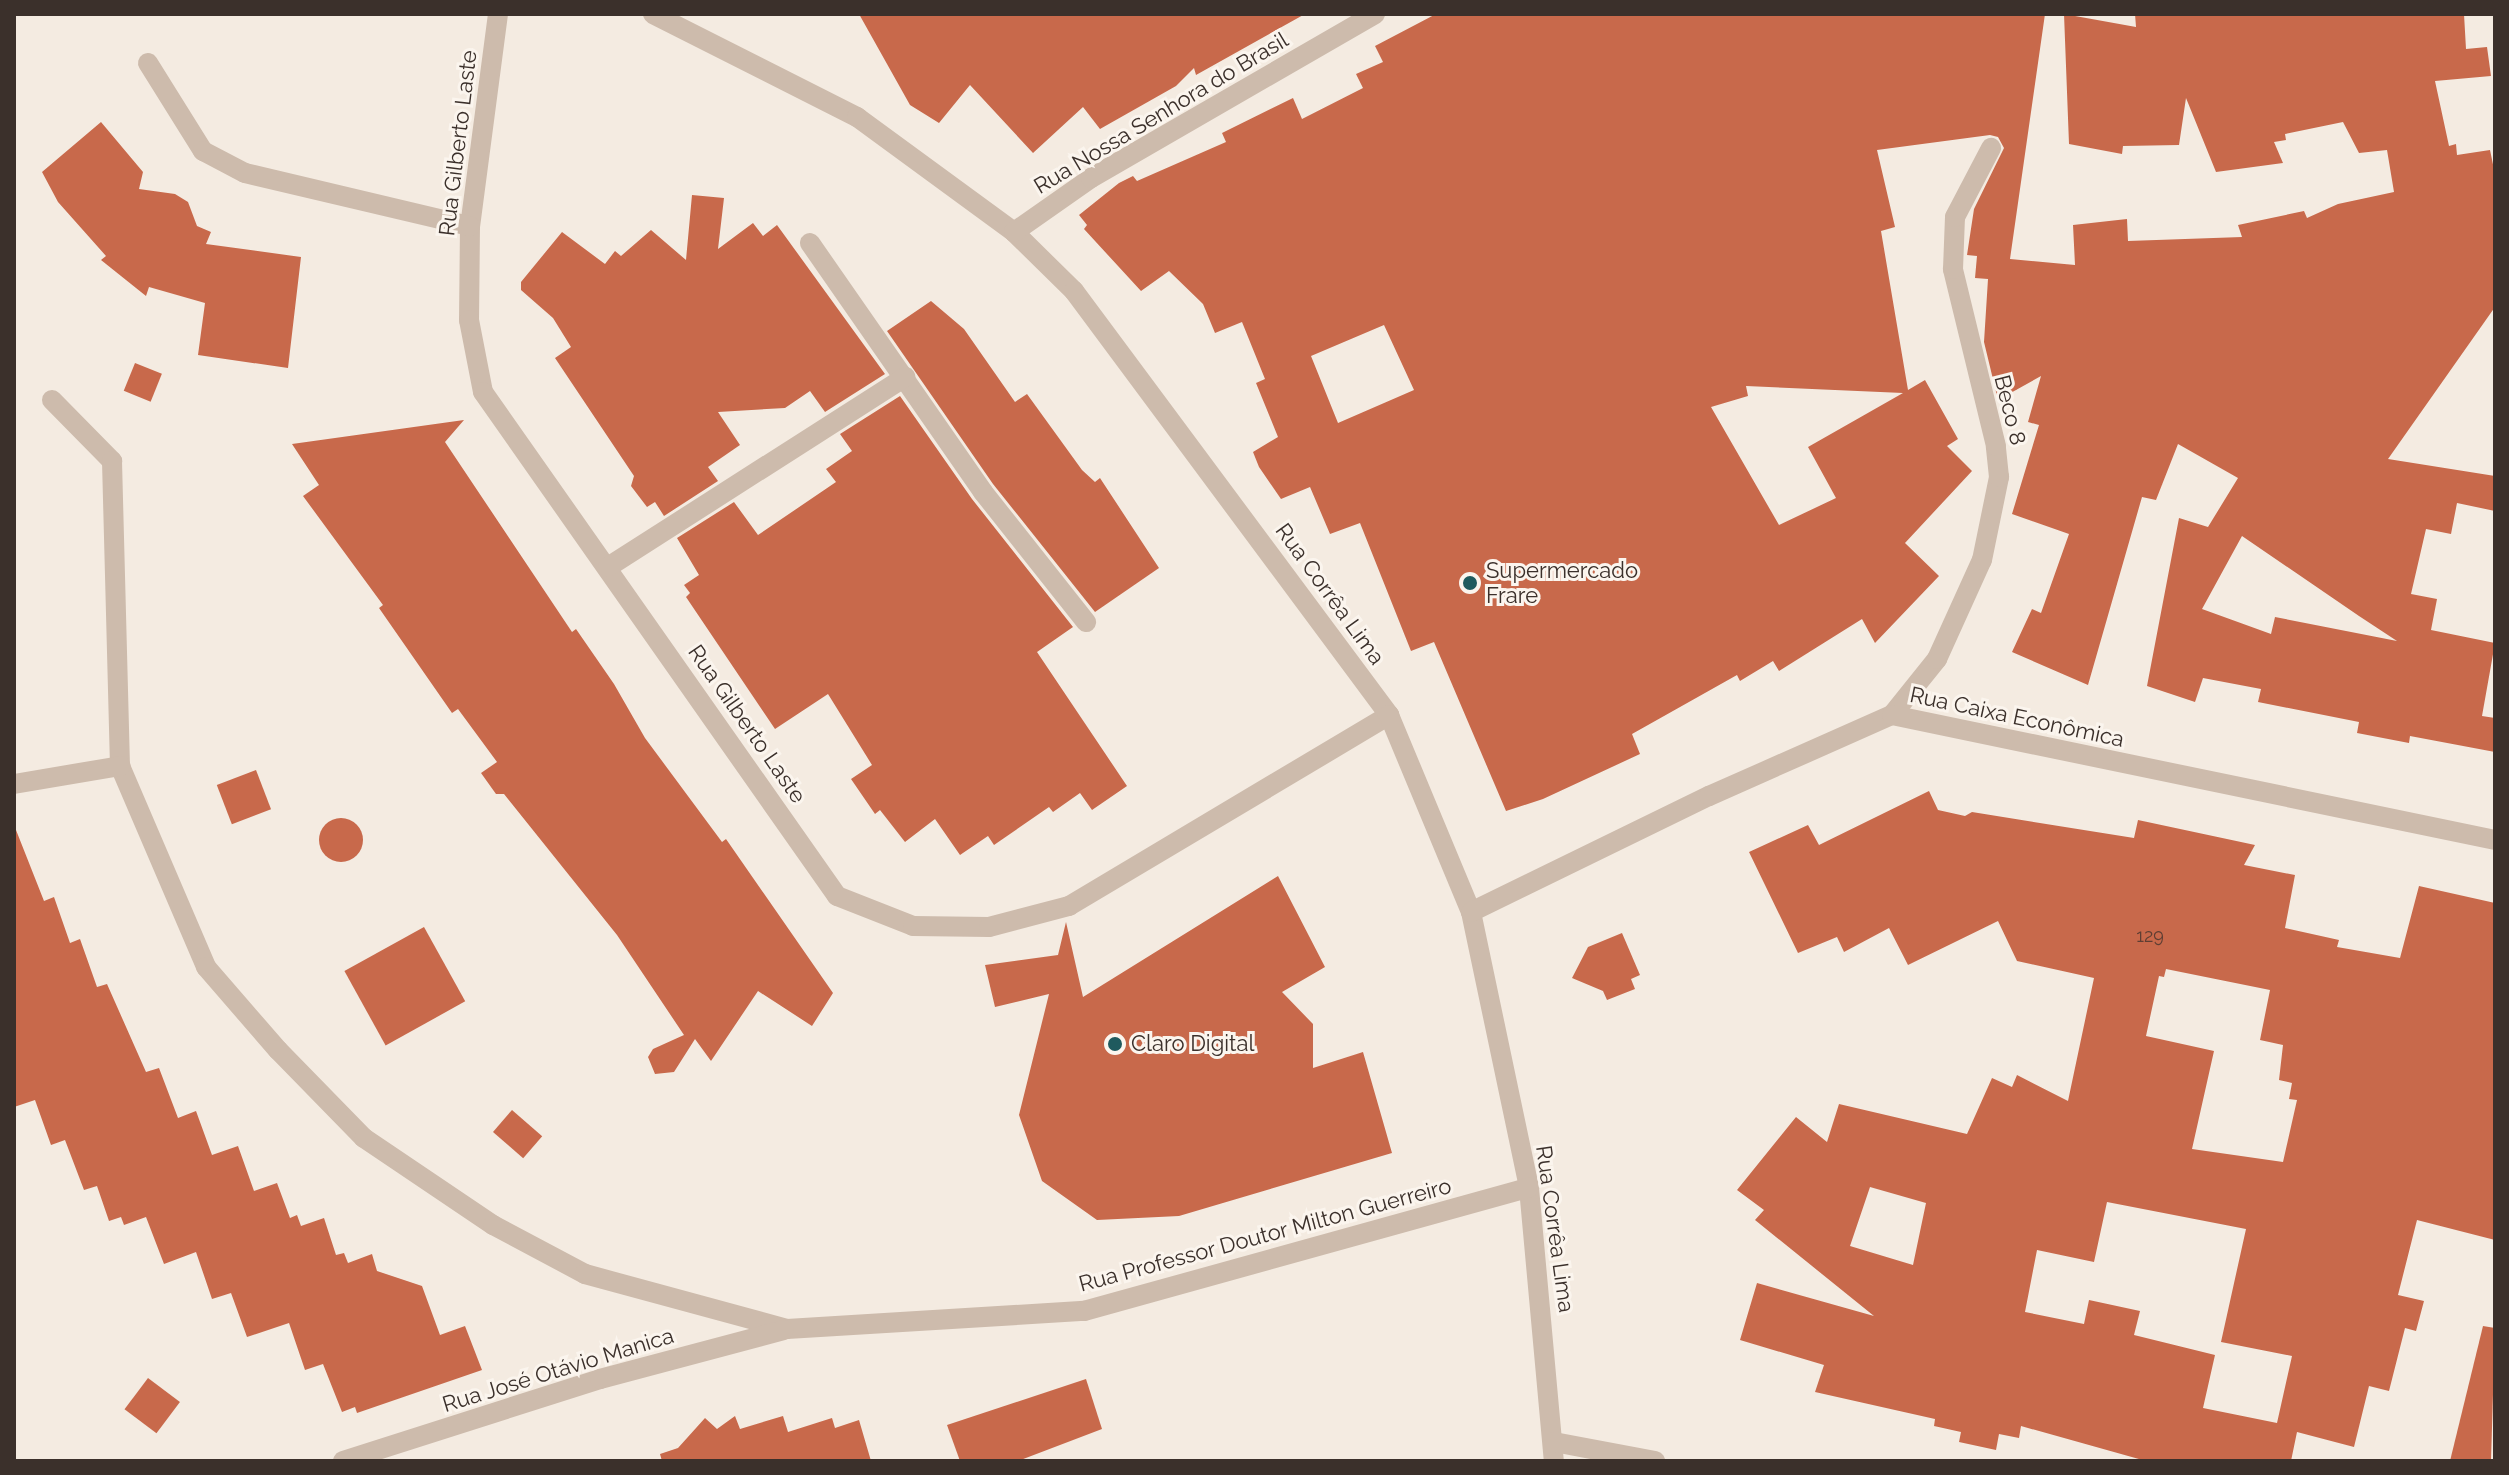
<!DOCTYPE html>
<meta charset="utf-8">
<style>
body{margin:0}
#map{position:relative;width:2509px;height:1475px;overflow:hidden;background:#f4ebe1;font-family:Raleway,sans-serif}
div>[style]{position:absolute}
.building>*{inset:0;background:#c8694b;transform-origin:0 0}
.round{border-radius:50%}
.minor>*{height:20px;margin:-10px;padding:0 10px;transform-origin:10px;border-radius:10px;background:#cdbbac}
.dots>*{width:22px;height:22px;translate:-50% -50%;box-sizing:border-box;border:4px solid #fbf5ee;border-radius:50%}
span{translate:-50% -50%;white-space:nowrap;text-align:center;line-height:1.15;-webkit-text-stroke:6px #fbf5ee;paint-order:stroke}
.number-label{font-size:18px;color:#5e3e33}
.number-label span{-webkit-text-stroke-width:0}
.street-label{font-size:22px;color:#3b302b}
.poi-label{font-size:22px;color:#3b302b}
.left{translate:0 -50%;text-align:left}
.frame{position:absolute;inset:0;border:16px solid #3b302b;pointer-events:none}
</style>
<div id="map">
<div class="building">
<i style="clip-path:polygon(859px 14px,1305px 14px,1196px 75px,1194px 68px,1176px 86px,1100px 129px,1083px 107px,1033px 153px,970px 85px,939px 123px,910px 105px)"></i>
<i style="clip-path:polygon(evenodd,1436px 14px,2045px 14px,2010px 259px,2075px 265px,2073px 225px,2127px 219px,2128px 241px,2242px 237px,2238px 225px,2304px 211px,2307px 218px,2338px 204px,2394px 192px,2387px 150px,2359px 153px,2343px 122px,2285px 134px,2286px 140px,2274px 142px,2283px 163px,2216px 172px,2186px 98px,2179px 145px,2123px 146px,2122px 154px,2069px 144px,2064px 14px,2136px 27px,2135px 14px,2464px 14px,2466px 49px,2487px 47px,2491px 76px,2435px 81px,2449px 146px,2456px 144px,2457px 155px,2490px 150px,2495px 174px,2495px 307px,2388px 459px,2495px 476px,2495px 511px,2457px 503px,2451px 534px,2426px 529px,2411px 594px,2437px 599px,2431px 630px,2495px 643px,2482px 716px,2495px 718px,2495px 752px,2410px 736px,2409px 743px,2357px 733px,2359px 722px,2258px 702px,2261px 689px,2203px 678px,2195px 702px,2147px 686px,2179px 518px,2208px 527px,2238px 478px,2178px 444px,2156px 500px,2142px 497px,2088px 685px,2012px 652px,2032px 609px,2041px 613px,2069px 534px,2012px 514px,2039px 425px,2028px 422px,2041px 376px,1998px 400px,1984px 342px,1988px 279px,1975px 278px,1977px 256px,1967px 255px,1974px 209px,2004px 148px,1998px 137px,1990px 135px,1877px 150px,1895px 227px,1881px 231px,1908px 390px,1925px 380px,1958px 439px,1947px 446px,1972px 471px,1905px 543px,1939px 576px,1875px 643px,1862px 619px,1779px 671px,1773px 661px,1740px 681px,1737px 675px,1632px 734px,1640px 754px,1543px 799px,1506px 811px,1434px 642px,1411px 651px,1360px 523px,1330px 534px,1310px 487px,1281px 499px,1259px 467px,1253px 452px,1278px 437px,1256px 383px,1265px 379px,1242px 322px,1215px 333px,1203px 304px,1169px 271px,1141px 291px,1084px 229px,1087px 225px,1079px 215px,1119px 183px,1133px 176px,1137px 181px,1226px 142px,1222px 133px,1293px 98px,1302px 119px,1363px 88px,1356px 74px,1383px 62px,1375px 46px,1436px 14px,1384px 325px,1414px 390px,1338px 423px,1311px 356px,1384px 325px,1436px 14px,1746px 386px,1903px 393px,1808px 447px,1836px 498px,1779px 525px,1711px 407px,1748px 396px,1746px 386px,1436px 14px,2242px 536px,2359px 616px,2397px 641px,2275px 617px,2271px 634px,2202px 609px,2242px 536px)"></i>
<i style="clip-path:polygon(101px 122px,143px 172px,139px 189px,175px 194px,188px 202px,197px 226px,211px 232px,206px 244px,301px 257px,288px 368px,198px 355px,205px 303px,149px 287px,146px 296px,101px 260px,106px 256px,58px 202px,42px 172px)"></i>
<i style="clip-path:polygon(692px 195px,724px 198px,718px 249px,753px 223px,763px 236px,777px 225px,885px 374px,825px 412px,810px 391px,785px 408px,718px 412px,740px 445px,708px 467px,718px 481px,664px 516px,655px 502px,647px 507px,631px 486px,634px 476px,555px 358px,571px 347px,553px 318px,521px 290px,521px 282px,562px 232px,605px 264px,615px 251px,621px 256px,651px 230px,686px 260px)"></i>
<i style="clip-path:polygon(931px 301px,964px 329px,1015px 402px,1027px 394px,1082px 470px,1095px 482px,1100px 478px,1159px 568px,1095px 612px,993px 484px,887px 331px)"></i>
<i style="left:135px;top:363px;width:29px;height:30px;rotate:22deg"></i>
<i style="clip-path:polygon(900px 396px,972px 499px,1073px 627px,1037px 652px,1127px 786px,1092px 810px,1080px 793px,1053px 812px,1049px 807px,994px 845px,988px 836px,960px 855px,935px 819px,905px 842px,880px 810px,875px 814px,851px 779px,872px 765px,828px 694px,775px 729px,686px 597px,690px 593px,684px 585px,699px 575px,677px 538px,734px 502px,758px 535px,836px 482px,826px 469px,852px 451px,840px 434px)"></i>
<i style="clip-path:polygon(464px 420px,445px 442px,572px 632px,576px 629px,614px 684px,645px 738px,722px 842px,726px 839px,833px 993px,812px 1026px,758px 991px,711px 1061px,695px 1039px,674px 1072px,655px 1074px,648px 1057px,653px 1049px,684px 1035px,617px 935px,504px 794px,496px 794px,481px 773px,497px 762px,458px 709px,452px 713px,379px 608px,383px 605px,303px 496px,319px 485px,292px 444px)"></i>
<i style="left:256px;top:770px;width:42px;height:42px;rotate:69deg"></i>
<i style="clip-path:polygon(evenodd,1929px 791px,1938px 810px,1965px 816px,1972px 812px,2134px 838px,2138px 820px,2255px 845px,2244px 865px,2295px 875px,2285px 928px,2339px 940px,2337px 947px,2400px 958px,2419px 886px,2495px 903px,2495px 1240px,2417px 1220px,2398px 1295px,2424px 1301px,2416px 1331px,2405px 1328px,2389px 1391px,2369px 1386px,2354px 1447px,2297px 1432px,2291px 1461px,2146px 1461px,2021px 1426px,2019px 1438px,1999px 1434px,1996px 1450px,1959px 1442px,1961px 1432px,1934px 1426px,1935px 1419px,1815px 1392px,1824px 1365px,1740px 1340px,1757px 1283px,1874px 1316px,1755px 1220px,1764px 1210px,1737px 1190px,1796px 1117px,1827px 1142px,1839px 1104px,1967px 1134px,1992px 1078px,2012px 1087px,2017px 1075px,2068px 1101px,2094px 978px,2017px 961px,1998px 921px,1908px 965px,1889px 928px,1844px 952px,1837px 937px,1798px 953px,1749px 852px,1808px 825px,1819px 845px,1929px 791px,2166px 969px,2270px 990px,2260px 1040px,2283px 1045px,2279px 1080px,2292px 1083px,2289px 1099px,2297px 1100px,2283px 1162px,2192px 1149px,2214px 1051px,2146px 1036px,2159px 976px,2164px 977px,2166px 969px,1929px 791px,1870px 1187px,1926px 1203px,1913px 1265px,1850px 1246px,1870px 1187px,1929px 791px,2107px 1202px,2246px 1229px,2221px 1342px,2292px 1356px,2277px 1423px,2203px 1408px,2215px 1355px,2134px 1335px,2140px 1311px,2089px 1300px,2084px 1324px,2025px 1312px,2037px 1250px,2094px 1262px,2107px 1202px)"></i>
<i class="round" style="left:319px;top:818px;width:44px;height:44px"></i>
<i style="clip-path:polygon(16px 830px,44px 901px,54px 897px,70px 943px,80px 939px,97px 987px,107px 984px,146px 1072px,159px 1068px,178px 1118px,196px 1111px,212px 1155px,238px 1146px,254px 1191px,277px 1183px,290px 1218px,297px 1215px,301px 1226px,324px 1218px,336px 1255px,344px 1253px,348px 1263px,372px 1254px,377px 1271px,422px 1286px,440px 1335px,465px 1326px,482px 1370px,357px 1413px,355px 1407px,342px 1412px,323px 1364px,305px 1370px,289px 1323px,247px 1337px,231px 1293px,212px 1299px,196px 1252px,164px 1264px,146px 1217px,124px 1225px,121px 1217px,109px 1221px,97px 1186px,84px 1190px,65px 1140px,51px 1145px,35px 1100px,14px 1107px)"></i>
<i style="clip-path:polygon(1278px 876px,1325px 967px,1282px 992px,1313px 1024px,1313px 1068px,1363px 1052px,1392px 1153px,1179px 1216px,1097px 1220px,1042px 1181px,1019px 1115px,1049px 994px,995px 1007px,985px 965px,1058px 955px,1066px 922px,1083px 997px)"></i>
<i style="left:424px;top:927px;width:85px;height:91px;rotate:61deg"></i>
<i style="clip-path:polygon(1622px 933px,1640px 975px,1631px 979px,1635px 989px,1607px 1000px,1603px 991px,1572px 978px,1588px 947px)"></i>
<i style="left:512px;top:1110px;width:40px;height:29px;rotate:41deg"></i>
<i style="clip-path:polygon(2483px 1326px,2495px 1328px,2491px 1461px,2450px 1461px)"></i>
<i style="left:148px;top:1378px;width:40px;height:39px;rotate:37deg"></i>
<i style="clip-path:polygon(1086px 1379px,1102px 1429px,1018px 1461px,960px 1461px,947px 1425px)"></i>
<i style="clip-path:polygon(735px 1416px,740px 1429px,783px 1416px,788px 1432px,832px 1418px,835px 1428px,859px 1420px,871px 1461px,662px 1461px,660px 1454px,678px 1448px,705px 1418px,717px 1429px)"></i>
</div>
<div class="minor">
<i style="left:498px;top:14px;width:214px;rotate:97.5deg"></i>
<i style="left:470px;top:226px;width:94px;rotate:90.6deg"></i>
<i style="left:469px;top:320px;width:73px;rotate:79deg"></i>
<i style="left:483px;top:392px;width:616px;rotate:54.92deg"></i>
<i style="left:837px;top:896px;width:82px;rotate:21.5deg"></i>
<i style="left:913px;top:926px;width:76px;rotate:0.8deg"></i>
<i style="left:989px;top:927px;width:83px;rotate:-14.7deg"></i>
<i style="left:1069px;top:906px;width:373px;rotate:-30.8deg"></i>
<i style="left:653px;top:14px;width:229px;rotate:26.8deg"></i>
<i style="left:857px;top:117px;width:195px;rotate:36.2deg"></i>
<i style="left:1014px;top:232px;width:84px;rotate:44.5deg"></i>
<i style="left:1074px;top:291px;width:528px;rotate:53.39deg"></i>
<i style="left:1389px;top:715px;width:213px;rotate:67.4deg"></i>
<i style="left:1471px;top:912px;width:282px;rotate:78.1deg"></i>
<i style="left:1529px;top:1188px;width:274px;rotate:84.8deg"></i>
<i style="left:148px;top:63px;width:104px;rotate:58deg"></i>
<i style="left:203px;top:151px;width:47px;rotate:27.6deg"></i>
<i style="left:245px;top:173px;width:231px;rotate:13.3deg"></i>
<i style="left:1014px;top:232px;width:94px;rotate:-35deg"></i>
<i style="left:1091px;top:178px;width:328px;rotate:-30deg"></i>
<i style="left:810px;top:243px;width:303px;rotate:55.2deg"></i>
<i style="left:983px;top:492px;width:166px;rotate:51.6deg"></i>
<i style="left:52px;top:400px;width:86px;rotate:45.5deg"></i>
<i style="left:112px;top:461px;width:305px;rotate:88.5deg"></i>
<i style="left:120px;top:766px;width:219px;rotate:66.8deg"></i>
<i style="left:206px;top:967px;width:110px;rotate:49.1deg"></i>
<i style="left:278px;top:1050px;width:123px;rotate:45.7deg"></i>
<i style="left:364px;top:1138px;width:156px;rotate:34deg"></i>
<i style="left:493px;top:1225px;width:104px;rotate:28deg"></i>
<i style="left:585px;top:1274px;width:209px;rotate:15.2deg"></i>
<i style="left:787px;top:1329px;width:298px;rotate:-3.5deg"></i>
<i style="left:1084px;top:1311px;width:462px;rotate:-15.5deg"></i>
<i style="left:608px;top:567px;width:353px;rotate:-32.6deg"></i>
<i style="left:1892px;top:715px;width:72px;rotate:-51.2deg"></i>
<i style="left:1937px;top:659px;width:109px;rotate:-65.6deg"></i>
<i style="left:1982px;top:560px;width:85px;rotate:-78.4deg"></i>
<i style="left:1999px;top:477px;width:31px;rotate:-96deg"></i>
<i style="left:1996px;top:446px;width:182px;rotate:-103.7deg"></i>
<i style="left:1953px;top:269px;width:52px;rotate:-87.8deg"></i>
<i style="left:1955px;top:217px;width:78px;rotate:-62.4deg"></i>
<i style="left:14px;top:784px;width:108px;rotate:-9.6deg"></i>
<i style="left:1471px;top:912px;width:265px;rotate:-26deg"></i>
<i style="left:1709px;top:796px;width:200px;rotate:-23.9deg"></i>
<i style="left:1892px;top:715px;width:616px;rotate:11.71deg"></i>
<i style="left:1554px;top:1442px;width:103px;rotate:10.7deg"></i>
<i style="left:343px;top:1461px;width:270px;rotate:-17.7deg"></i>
<i style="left:600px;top:1379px;width:190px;rotate:-14.9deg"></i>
</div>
<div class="dots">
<i style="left:1470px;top:583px;background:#1f5a5e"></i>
<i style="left:1115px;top:1044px;background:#1f5a5e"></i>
</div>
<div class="number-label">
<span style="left:2150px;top:936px">129</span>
</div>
<div class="street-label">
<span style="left:1161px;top:113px;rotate:-31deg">Rua Nossa Senhora do Brasil</span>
<span style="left:458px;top:143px;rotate:-83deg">Rua Gilberto Laste</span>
<span style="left:2010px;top:410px;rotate:76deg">Beco 8</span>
<span style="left:1330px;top:594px;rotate:54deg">Rua Corrêa Lima</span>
<span style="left:2017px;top:717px;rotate:12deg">Rua Caixa Econômica</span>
<span style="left:747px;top:724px;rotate:55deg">Rua Gilberto Laste</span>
<span style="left:1555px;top:1229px;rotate:82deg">Rua Corrêa Lima</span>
<span style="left:1265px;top:1235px;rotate:-15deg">Rua Professor Doutor Milton Guerreiro</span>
<span style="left:558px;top:1370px;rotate:-17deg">Rua José Otávio Manica</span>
</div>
<div class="poi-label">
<span class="left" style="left:1486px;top:583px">Supermercado<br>Frare</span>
<span class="left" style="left:1131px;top:1044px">Claro Digital</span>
</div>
<div class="frame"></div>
</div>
